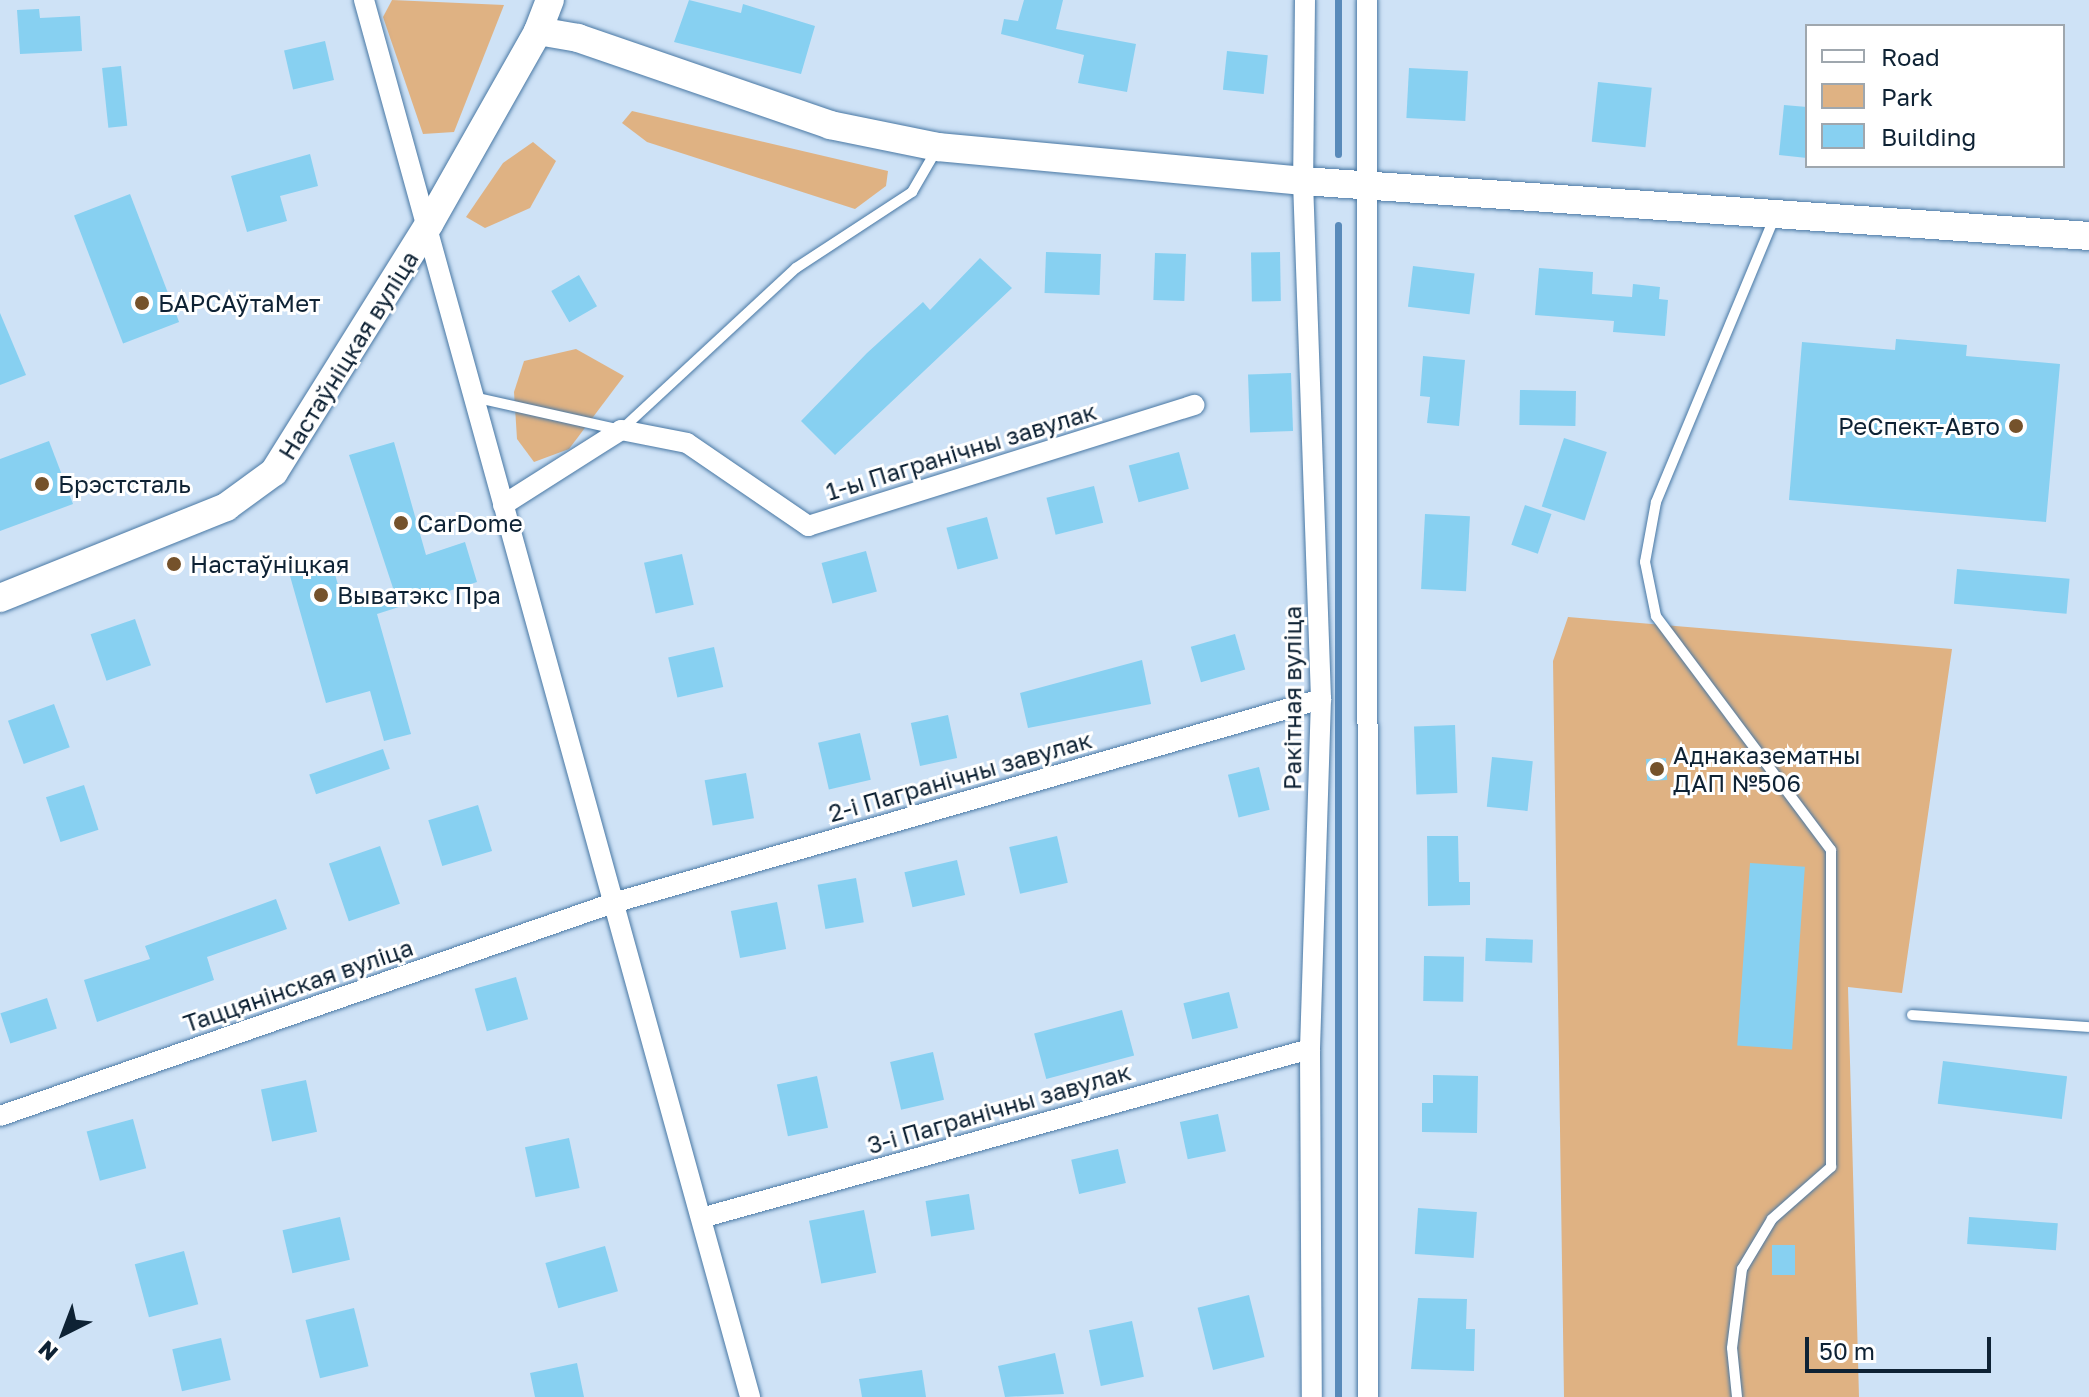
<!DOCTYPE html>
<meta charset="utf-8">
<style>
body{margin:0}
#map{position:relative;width:2089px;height:1397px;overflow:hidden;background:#cee2f6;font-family:"Golos Text",sans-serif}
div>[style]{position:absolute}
.green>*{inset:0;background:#dfb283}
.stream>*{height:7px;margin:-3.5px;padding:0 3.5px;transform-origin:3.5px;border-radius:3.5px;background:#588aba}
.building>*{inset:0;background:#87d0f1;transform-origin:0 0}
.roads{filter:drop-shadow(0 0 2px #4978a4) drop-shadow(0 0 2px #4978a4)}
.lane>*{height:10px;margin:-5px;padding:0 5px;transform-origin:5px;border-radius:5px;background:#fff}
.street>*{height:20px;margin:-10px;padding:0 10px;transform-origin:10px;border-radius:10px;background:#fff}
.secondary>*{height:28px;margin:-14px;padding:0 14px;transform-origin:14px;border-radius:14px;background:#fff}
.dots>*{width:22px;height:22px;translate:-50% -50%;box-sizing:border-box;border:4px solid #fff;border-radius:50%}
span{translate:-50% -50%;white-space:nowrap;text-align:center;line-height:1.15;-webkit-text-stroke:6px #fff;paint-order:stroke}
.poi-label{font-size:24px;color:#0e2234}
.left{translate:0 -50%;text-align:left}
.right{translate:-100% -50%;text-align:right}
.street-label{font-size:24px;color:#0e2234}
.legend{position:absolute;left:1805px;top:24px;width:260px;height:144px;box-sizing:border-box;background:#fff;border:2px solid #9fa7ae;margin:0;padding:10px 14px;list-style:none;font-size:24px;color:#0e2234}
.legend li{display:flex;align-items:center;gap:16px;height:40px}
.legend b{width:40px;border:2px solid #9fa7ae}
.north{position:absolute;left:24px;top:1293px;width:80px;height:80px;-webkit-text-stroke:6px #fff;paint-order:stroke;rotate:222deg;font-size:22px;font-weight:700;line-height:32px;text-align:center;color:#0e2234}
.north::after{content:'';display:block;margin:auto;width:28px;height:36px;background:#0e2234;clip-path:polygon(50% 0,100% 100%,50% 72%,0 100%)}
.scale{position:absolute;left:1805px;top:1337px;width:186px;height:36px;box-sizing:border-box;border:4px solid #0e2234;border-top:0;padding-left:10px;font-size:24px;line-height:28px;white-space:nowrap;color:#0e2234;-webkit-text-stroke:6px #fff;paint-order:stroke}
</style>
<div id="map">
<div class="green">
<i style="clip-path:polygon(392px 0,504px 5px,454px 132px,423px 134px,383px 17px)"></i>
<i style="clip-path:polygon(632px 111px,888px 171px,886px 186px,855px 209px,647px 142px,622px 123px)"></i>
<i style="clip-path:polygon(533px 142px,556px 161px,530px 208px,485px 228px,466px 217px,503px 163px)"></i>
<i style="clip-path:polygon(576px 349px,624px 376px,569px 449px,534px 462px,517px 439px,514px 392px,524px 361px)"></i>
<i style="clip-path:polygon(1568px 617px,1952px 649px,1902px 993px,1848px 987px,1859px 1397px,1564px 1397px,1553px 661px)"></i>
</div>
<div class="stream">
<i style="left:1338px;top:0;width:154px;rotate:90deg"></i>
<i style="left:1338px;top:225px;width:1172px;rotate:90deg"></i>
</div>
<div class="building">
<i style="clip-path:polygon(689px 0,741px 13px,743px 4px,815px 26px,801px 74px,674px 42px)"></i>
<i style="clip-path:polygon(1024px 0,1063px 0,1056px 29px,1136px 44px,1127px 92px,1078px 83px,1084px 55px,1001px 34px,1004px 19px,1018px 21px)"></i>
<i style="clip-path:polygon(39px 9px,40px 18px,80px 16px,82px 51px,20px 54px,17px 10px)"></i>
<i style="left:325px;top:41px;width:40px;height:42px;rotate:77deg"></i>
<i style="left:1227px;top:51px;width:41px;height:39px;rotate:6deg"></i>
<i style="left:121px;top:66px;width:60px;height:19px;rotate:84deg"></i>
<i style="left:1409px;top:68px;width:59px;height:50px;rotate:3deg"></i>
<i style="left:1598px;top:82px;width:54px;height:60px;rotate:6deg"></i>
<i style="clip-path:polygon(1784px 105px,1807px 107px,1807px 158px,1779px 155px)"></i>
<i style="clip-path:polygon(310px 154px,318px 186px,280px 196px,287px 221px,247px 232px,231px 176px)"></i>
<i style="left:130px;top:194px;width:137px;height:60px;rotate:69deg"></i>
<i style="left:1046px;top:252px;width:55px;height:41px;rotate:2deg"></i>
<i style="left:1280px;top:252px;width:49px;height:29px;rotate:89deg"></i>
<i style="left:1155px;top:253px;width:31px;height:47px;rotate:2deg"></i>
<i style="clip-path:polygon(980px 258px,1012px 288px,835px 455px,801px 421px,867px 353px,923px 302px,930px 310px)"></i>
<i style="left:1413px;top:266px;width:62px;height:41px;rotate:7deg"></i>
<i style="clip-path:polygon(1539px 268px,1593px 272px,1592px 294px,1632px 297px,1633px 284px,1660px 287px,1659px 299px,1668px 300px,1665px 336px,1613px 332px,1614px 321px,1535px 315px)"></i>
<i style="left:579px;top:275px;width:36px;height:32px;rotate:60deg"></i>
<i style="clip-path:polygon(0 313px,26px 375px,0 385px)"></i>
<i style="clip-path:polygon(1896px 339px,1967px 345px,1966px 356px,2060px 364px,2046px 522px,1789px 500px,1802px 342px,1895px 350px)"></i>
<i style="clip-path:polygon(1423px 356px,1465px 360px,1459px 426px,1427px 423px,1430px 397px,1420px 396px)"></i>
<i style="left:1291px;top:373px;width:58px;height:43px;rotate:88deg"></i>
<i style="left:1520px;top:390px;width:56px;height:35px;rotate:1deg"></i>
<i style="left:1564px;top:438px;width:45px;height:72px;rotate:18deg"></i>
<i style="clip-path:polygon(49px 441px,73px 504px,0 531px,0 459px)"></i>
<i style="clip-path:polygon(394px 442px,426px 555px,465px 542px,477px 582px,377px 614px,411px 734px,384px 741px,370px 691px,326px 703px,290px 576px,332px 564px,343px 602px,393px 588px,349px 455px)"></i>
<i style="left:1179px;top:452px;width:38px;height:52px;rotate:75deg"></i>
<i style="left:1094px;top:486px;width:38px;height:49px;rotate:76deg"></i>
<i style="left:1525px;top:505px;width:28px;height:42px;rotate:19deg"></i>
<i style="left:1425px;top:514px;width:45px;height:75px;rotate:3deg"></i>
<i style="left:987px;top:517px;width:43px;height:42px;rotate:75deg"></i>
<i style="left:866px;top:551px;width:42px;height:46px;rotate:75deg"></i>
<i style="left:682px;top:554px;width:52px;height:39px;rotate:77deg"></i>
<i style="left:1957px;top:569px;width:113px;height:35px;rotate:5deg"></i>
<i style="left:135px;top:619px;width:49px;height:47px;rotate:71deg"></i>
<i style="left:1235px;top:634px;width:37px;height:46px;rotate:74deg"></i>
<i style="left:714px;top:647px;width:41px;height:47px;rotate:77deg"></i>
<i style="clip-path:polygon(1142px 660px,1151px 704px,1028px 728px,1020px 693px)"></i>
<i style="left:54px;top:704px;width:46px;height:49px;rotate:70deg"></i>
<i style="left:948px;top:715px;width:44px;height:38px;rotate:78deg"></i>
<i style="left:1455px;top:725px;width:68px;height:41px;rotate:88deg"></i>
<i style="left:860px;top:733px;width:48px;height:43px;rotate:77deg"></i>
<i style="left:383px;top:749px;width:21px;height:78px;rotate:71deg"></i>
<i style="left:1492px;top:757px;width:41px;height:50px;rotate:6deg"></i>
<i style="left:1666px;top:758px;width:22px;height:20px;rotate:87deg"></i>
<i style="left:1259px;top:767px;width:44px;height:32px;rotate:76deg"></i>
<i style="left:746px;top:773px;width:46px;height:42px;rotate:80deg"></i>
<i style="left:84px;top:785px;width:47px;height:40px;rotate:72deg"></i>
<i style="left:478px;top:805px;width:48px;height:52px;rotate:73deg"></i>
<i style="left:1057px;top:836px;width:48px;height:49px;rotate:77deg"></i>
<i style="clip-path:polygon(1427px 836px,1458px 836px,1459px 882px,1470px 882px,1470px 905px,1428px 906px)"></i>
<i style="left:380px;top:846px;width:61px;height:54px;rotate:71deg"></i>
<i style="left:957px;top:860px;width:36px;height:54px;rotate:77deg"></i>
<i style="left:1750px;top:863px;width:55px;height:183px;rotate:4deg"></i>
<i style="left:856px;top:878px;width:45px;height:39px;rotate:80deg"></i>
<i style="clip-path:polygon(276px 899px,287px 929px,207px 957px,214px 980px,97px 1022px,84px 980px,150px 959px,145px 946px)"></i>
<i style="left:777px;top:902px;width:48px;height:47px;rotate:79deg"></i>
<i style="left:1486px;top:938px;width:47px;height:23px;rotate:2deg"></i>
<i style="left:1424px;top:956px;width:40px;height:45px;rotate:1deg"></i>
<i style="left:516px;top:977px;width:44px;height:43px;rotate:74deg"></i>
<i style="left:1229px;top:992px;width:37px;height:47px;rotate:76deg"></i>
<i style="left:47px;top:998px;width:32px;height:49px;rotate:72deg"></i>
<i style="left:1122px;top:1010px;width:47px;height:91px;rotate:75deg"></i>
<i style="left:933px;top:1052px;width:49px;height:44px;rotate:77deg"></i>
<i style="left:1943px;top:1061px;width:125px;height:43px;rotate:7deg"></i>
<i style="clip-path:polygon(1433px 1075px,1478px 1076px,1477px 1133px,1422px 1132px,1422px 1103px,1433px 1103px)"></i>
<i style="left:817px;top:1076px;width:53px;height:41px;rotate:78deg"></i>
<i style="left:306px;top:1080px;width:53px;height:46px;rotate:78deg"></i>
<i style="left:1218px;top:1114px;width:38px;height:39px;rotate:78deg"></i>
<i style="left:133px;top:1119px;width:51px;height:48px;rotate:75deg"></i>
<i style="left:569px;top:1138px;width:51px;height:45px;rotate:78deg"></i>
<i style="left:1118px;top:1149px;width:35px;height:48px;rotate:77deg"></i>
<i style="left:969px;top:1194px;width:36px;height:44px;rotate:81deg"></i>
<i style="left:1418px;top:1208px;width:59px;height:46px;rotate:4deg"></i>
<i style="left:864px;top:1210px;width:64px;height:56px;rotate:79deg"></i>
<i style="left:340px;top:1217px;width:44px;height:59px;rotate:77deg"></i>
<i style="left:1969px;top:1217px;width:89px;height:27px;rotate:4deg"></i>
<i style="left:1772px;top:1245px;width:23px;height:30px"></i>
<i style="left:605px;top:1246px;width:47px;height:62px;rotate:74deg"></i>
<i style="left:184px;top:1251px;width:55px;height:51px;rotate:75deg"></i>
<i style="left:1249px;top:1295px;width:64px;height:53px;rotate:76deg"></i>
<i style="clip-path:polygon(1418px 1298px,1467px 1299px,1466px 1329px,1475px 1329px,1474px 1371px,1411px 1369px)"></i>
<i style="left:354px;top:1308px;width:60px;height:50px;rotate:76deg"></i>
<i style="left:1132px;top:1321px;width:57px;height:44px;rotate:78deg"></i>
<i style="left:221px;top:1338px;width:43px;height:50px;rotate:77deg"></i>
<i style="clip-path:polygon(1055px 1353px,1064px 1394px,1005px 1397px,998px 1366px)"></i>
<i style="clip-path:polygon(577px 1363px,584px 1397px,535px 1397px,530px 1373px)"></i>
<i style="clip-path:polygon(922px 1370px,926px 1397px,862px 1397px,859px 1379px)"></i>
</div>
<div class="roads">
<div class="lane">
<i style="left:473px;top:397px;width:152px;rotate:12.6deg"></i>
<i style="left:621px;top:430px;width:238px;rotate:-42.8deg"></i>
<i style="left:796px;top:268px;width:139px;rotate:-33.2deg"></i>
<i style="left:912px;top:192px;width:50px;rotate:-59.8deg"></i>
<i style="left:1912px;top:1015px;width:177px;rotate:3.9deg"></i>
<i style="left:1737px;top:1397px;width:49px;rotate:-95.8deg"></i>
<i style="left:1732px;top:1348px;width:80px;rotate:-82.8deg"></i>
<i style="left:1742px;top:1269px;width:58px;rotate:-59deg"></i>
<i style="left:1772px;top:1219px;width:79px;rotate:-41.4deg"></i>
<i style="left:1831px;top:1167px;width:317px;rotate:-90deg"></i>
<i style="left:1831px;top:850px;width:292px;rotate:-126.8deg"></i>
<i style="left:1656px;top:616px;width:55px;rotate:-101.5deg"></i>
<i style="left:1645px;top:562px;width:61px;rotate:-79.6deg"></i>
<i style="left:1656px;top:502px;width:310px;rotate:-67.4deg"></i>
</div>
<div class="street">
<i style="left:364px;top:0;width:1449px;rotate:74.55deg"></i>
<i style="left:1305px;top:0;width:181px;rotate:90.6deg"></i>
<i style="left:1303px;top:181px;width:518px;rotate:88.01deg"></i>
<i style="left:1321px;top:699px;width:350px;rotate:91.8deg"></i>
<i style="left:1310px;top:1049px;width:348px;rotate:89.7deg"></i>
<i style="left:1367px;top:0;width:1397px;rotate:89.96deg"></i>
<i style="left:503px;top:505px;width:140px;rotate:-32.4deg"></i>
<i style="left:621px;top:430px;width:67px;rotate:11.1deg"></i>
<i style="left:687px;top:443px;width:147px;rotate:34.4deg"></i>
<i style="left:808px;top:526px;width:405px;rotate:-17.4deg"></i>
<i style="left:0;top:1116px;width:649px;rotate:-19.16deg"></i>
<i style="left:613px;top:903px;width:737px;rotate:-16.07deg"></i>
<i style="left:701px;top:1218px;width:632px;rotate:-15.51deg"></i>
</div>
<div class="secondary">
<i style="left:538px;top:31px;width:41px;rotate:9.9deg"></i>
<i style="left:578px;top:38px;width:267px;rotate:19deg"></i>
<i style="left:830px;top:125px;width:110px;rotate:11.5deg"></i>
<i style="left:938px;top:147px;width:367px;rotate:5.3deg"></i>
<i style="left:1303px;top:181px;width:788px;rotate:4deg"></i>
<i style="left:0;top:598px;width:244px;rotate:-21.9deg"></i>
<i style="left:226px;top:507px;width:59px;rotate:-36.1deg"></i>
<i style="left:274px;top:472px;width:292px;rotate:-58deg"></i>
<i style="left:429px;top:224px;width:222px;rotate:-60.5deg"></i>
<i style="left:538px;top:31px;width:33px;rotate:-69deg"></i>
</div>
</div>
<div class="dots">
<i style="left:142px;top:303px;background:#75522b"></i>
<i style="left:2016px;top:426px;background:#75522b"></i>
<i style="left:42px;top:484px;background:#75522b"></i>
<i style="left:401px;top:523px;background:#75522b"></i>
<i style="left:174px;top:564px;background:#75522b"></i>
<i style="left:321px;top:595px;background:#75522b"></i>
<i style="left:1657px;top:769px;background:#75522b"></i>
</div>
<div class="poi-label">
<span class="left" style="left:158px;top:303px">БАРСАўтаМет</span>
<span class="right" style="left:2000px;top:426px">РеСпект-Авто</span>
<span class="left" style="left:58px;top:484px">Брэстсталь</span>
<span class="left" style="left:417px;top:523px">CarDome</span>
<span class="left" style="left:190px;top:564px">Настаўніцкая</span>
<span class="left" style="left:337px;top:595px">Выватэкс Пра</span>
<span class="left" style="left:1673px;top:769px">Аднаказематны<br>ДАП №506</span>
</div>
<div class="street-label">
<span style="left:348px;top:355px;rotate:-58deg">Настаўніцкая вуліца</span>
<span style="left:961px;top:451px;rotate:-17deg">1-ы Пагранічны завулак</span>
<span style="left:1292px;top:698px;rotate:-90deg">Ракітная вуліца</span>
<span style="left:960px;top:776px;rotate:-16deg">2-і Пагранічны завулак</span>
<span style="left:298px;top:985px;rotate:-19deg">Таццянінская вуліца</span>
<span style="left:999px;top:1108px;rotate:-16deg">3-і Пагранічны завулак</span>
</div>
<ul class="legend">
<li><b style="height:10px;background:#fff"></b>Road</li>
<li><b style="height:22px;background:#dfb283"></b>Park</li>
<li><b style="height:22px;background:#87d0f1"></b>Building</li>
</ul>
<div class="north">N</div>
<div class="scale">50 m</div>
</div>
